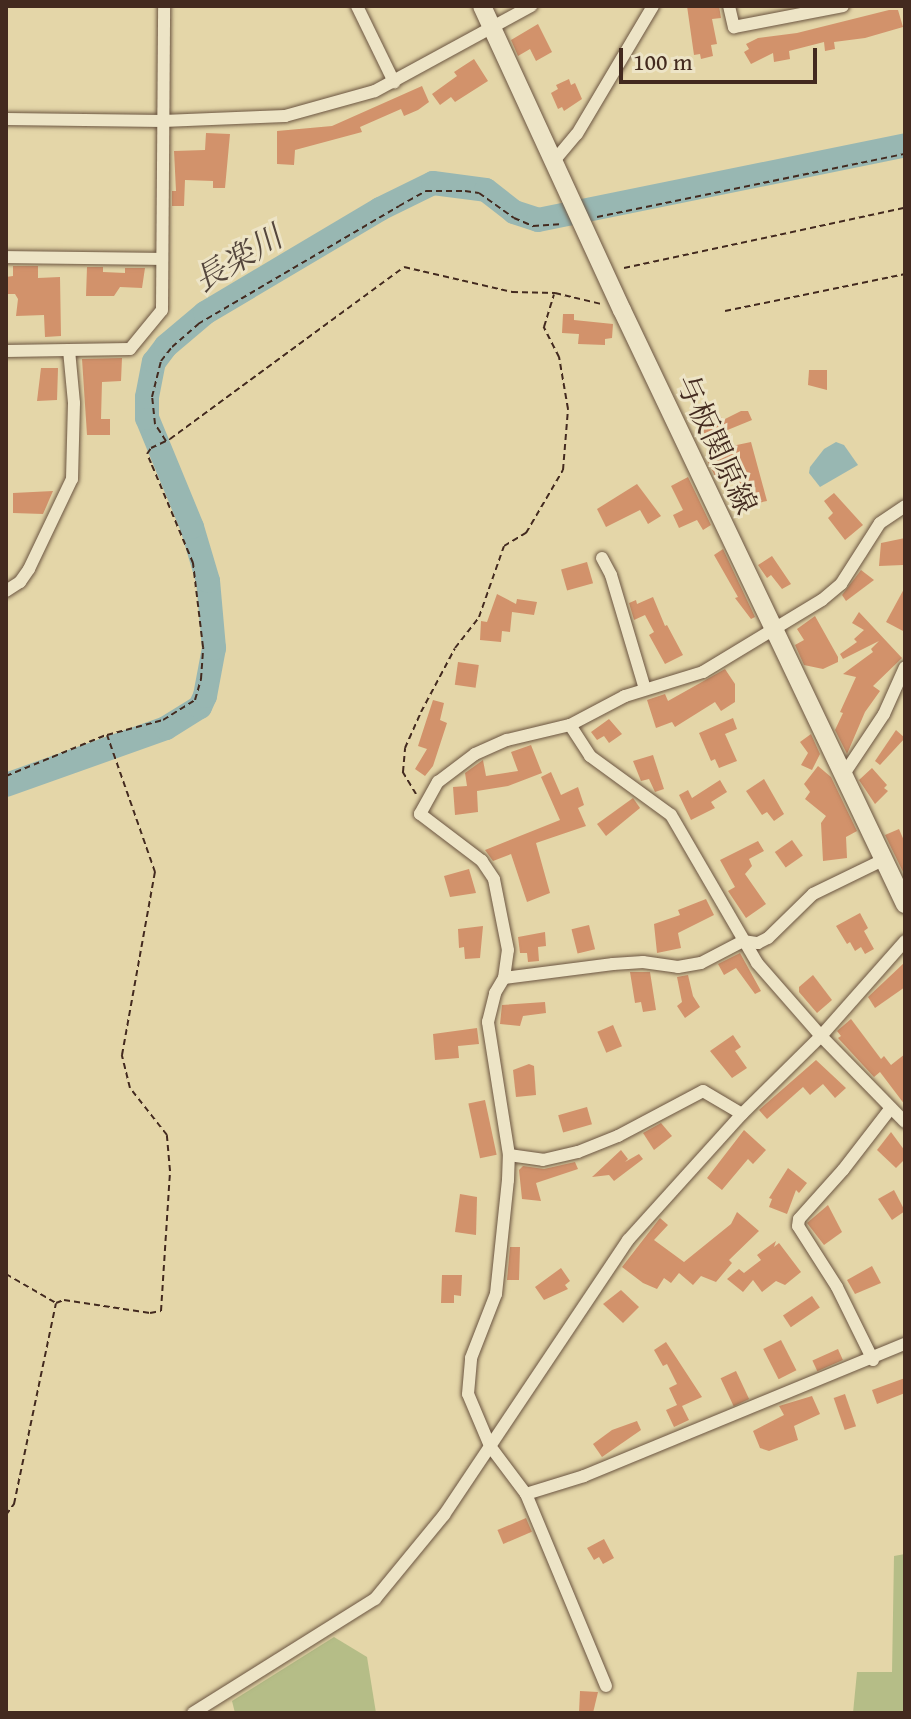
<!DOCTYPE html>
<meta charset="utf-8">
<style>
body{margin:0}
#map{position:relative;width:911px;height:1719px;overflow:hidden;background:#e4d6a8;font-family:"Gentium Book Plus","Noto Serif JP",serif}
div>[style]{position:absolute}
.green>*{inset:0;background:#b5bd87}
.water>*{inset:0;background:#98b7b2}
.river>*{height:24px;margin:-12px;padding:0 12px;transform-origin:12px;border-radius:12px;background:#98b7b2}
.building>*{inset:0;background:#d2926b;transform-origin:0 0}
.path>*{height:2px;margin-top:-1px;transform-origin:0;background:repeating-linear-gradient(90deg,#432a1f 0 6px,transparent 0 10px)}
.roads{filter:drop-shadow(0 0 2px #6b5541) drop-shadow(0 0 2px #6b5541)}
.minor>*{height:12px;margin:-6px;padding:0 6px;transform-origin:6px;border-radius:6px;background:#ede4c6}
.secondary>*{height:18px;margin:-9px;padding:0 9px;transform-origin:9px;border-radius:9px;background:#ede4c6}
span{translate:-50% -50%;white-space:nowrap;text-align:center;line-height:1.15;-webkit-text-stroke:6px #ede4c6;paint-order:stroke}
.street-label{font-size:30px;color:#432a1f}
.water-label{font-size:32px;color:#54463c;font-style:italic}
.frame{position:absolute;inset:0;border:8px solid #432a1f;pointer-events:none}
.scale{position:absolute;left:619px;top:48px;width:198px;height:36px;box-sizing:border-box;border:4px solid #432a1f;border-top:0;padding-left:10px;font-size:24px;line-height:28px;white-space:nowrap;color:#432a1f;-webkit-text-stroke:6px #ede4c6;paint-order:stroke}
</style>
<div id="map">
<div class="green">
<i style="clip-path:polygon(905px 1554px,905px 1713px,853px 1713px,857px 1672px,892px 1672px,894px 1556px)"></i>
<i style="clip-path:polygon(334px 1637px,367px 1657px,376px 1713px,235px 1713px,232px 1701px)"></i>
</div>
<div class="water">
<i style="clip-path:polygon(836px 442px,844px 445px,858px 465px,820px 487px,809px 473px,810px 467px,824px 449px)"></i>
</div>
<div class="river">
<i style="left:6px;top:785px;width:170px;rotate:-19.6deg"></i>
<i style="left:166px;top:728px;width:40px;rotate:-32deg"></i>
<i style="left:200px;top:707px;width:12px;rotate:-66deg"></i>
<i style="left:205px;top:696px;width:49px;rotate:-79.4deg"></i>
<i style="left:214px;top:648px;width:67px;rotate:-95.1deg"></i>
<i style="left:208px;top:581px;width:56px;rotate:-106.5deg"></i>
<i style="left:192px;top:527px;width:118px;rotate:-112.4deg"></i>
<i style="left:147px;top:418px;width:21px;rotate:-90deg"></i>
<i style="left:147px;top:397px;width:36px;rotate:-79deg"></i>
<i style="left:154px;top:362px;width:20px;rotate:-53deg"></i>
<i style="left:166px;top:346px;width:51px;rotate:-40.2deg"></i>
<i style="left:205px;top:313px;width:204px;rotate:-30.7deg"></i>
<i style="left:380px;top:209px;width:59px;rotate:-26.1deg"></i>
<i style="left:433px;top:183px;width:53px;rotate:7.5deg"></i>
<i style="left:486px;top:190px;width:36px;rotate:38deg"></i>
<i style="left:514px;top:212px;width:25px;rotate:18deg"></i>
<i style="left:538px;top:220px;width:375px;rotate:-11.5deg"></i>
</div>
<div class="building">
<i style="clip-path:polygon(687px 6px,719px 6px,721px 18px,712px 19px,717px 44px,711px 45px,713px 56px,701px 59px,700px 54px,694px 55px)"></i>
<i style="clip-path:polygon(889px 10px,898px 10px,903px 27px,865px 38px,834px 42px,835px 49px,825px 51px,824px 42px,789px 51px,790px 59px,774px 62px,773px 53px,751px 64px,744px 52px,749px 49px,746px 44px,758px 38px,797px 33px)"></i>
<i style="clip-path:polygon(538px 24px,552px 52px,536px 61px,530px 49px,518px 56px,511px 40px)"></i>
<i style="clip-path:polygon(474px 59px,488px 81px,455px 102px,451px 97px,440px 105px,432px 94px,457px 76px,454px 72px)"></i>
<i style="clip-path:polygon(569px 79px,571px 85px,575px 83px,582px 99px,564px 111px,562px 107px,558px 109px,551px 93px,558px 89px,556px 85px)"></i>
<i style="clip-path:polygon(422px 86px,429px 102px,418px 110px,404px 116px,401px 109px,360px 127px,362px 132px,295px 150px,294px 165px,277px 164px,277px 131px,332px 126px)"></i>
<i style="clip-path:polygon(206px 133px,230px 134px,225px 188px,213px 188px,213px 181px,185px 180px,184px 206px,172px 206px,172px 191px,176px 191px,174px 151px,205px 150px)"></i>
<i style="clip-path:polygon(13px 266px,38px 266px,38px 278px,60px 277px,61px 336px,45px 337px,44px 315px,16px 316px,18px 299px,15px 294px,6px 294px,6px 277px,13px 276px)"></i>
<i style="clip-path:polygon(87px 267px,103px 267px,103px 272px,125px 273px,125px 268px,145px 268px,142px 288px,120px 287px,114px 296px,86px 296px)"></i>
<i style="clip-path:polygon(563px 314px,574px 314px,574px 320px,613px 324px,612px 338px,605px 339px,605px 345px,578px 344px,579px 334px,562px 333px)"></i>
<i style="clip-path:polygon(122px 358px,121px 381px,102px 382px,101px 419px,110px 419px,110px 435px,87px 435px,82px 359px)"></i>
<i style="clip-path:polygon(41px 368px,58px 368px,57px 400px,37px 401px)"></i>
<i style="clip-path:polygon(809px 370px,827px 370px,827px 390px,808px 385px)"></i>
<i style="clip-path:polygon(712px 403px,723px 420px,741px 411px,748px 411px,752px 420px,708px 438px,695px 421px,700px 419px,697px 409px)"></i>
<i style="clip-path:polygon(751px 442px,767px 501px,743px 506px,735px 464px,715px 476px,708px 462px,734px 452px,732px 446px)"></i>
<i style="clip-path:polygon(688px 477px,711px 525px,703px 530px,697px 520px,679px 528px,673px 515px,683px 510px,671px 486px)"></i>
<i style="clip-path:polygon(637px 484px,661px 516px,648px 524px,640px 510px,606px 527px,597px 509px)"></i>
<i style="clip-path:polygon(53px 491px,43px 514px,13px 513px,13px 493px)"></i>
<i style="clip-path:polygon(834px 493px,863px 525px,845px 540px,828px 518px,833px 513px,824px 501px)"></i>
<i style="clip-path:polygon(905px 538px,903px 565px,879px 566px,881px 543px)"></i>
<i style="clip-path:polygon(723px 549px,755px 617px,751px 619px,735px 598px,738px 597px,714px 555px)"></i>
<i style="clip-path:polygon(772px 556px,791px 584px,782px 589px,771px 575px,767px 578px,758px 565px)"></i>
<i style="left:587px;top:562px;width:22px;height:27px;rotate:74deg"></i>
<i style="clip-path:polygon(861px 570px,874px 580px,846px 601px,842px 595px)"></i>
<i style="clip-path:polygon(905px 587px,905px 632px,886px 622px)"></i>
<i style="clip-path:polygon(497px 594px,516px 604px,517px 599px,537px 602px,534px 615px,512px 612px,510px 632px,502px 631px,501px 642px,480px 640px,481px 621px,487px 622px)"></i>
<i style="clip-path:polygon(653px 597px,665px 626px,667px 625px,683px 655px,665px 664px,649px 635px,654px 632px,645px 615px,634px 620px,629px 603px,636px 600px,637px 604px)"></i>
<i style="clip-path:polygon(859px 612px,902px 658px,873px 686px,880px 691px,865px 712px,847px 754px,835px 730px,843px 713px,840px 712px,856px 677px,843px 674px,873px 652px,871px 649px,879px 641px,843px 659px,840px 654px,857px 642px,854px 639px,864px 630px,852px 623px)"></i>
<i style="clip-path:polygon(815px 616px,838px 657px,838px 662px,823px 669px,804px 665px,795px 645px,804px 640px,797px 629px)"></i>
<i style="left:458px;top:662px;width:21px;height:23px;rotate:8deg"></i>
<i style="clip-path:polygon(725px 669px,735px 684px,735px 702px,721px 711px,715px 702px,675px 727px,672px 722px,656px 728px,647px 700px,665px 694px,668px 701px)"></i>
<i style="clip-path:polygon(433px 700px,444px 703px,440px 720px,447px 723px,433px 766px,425px 776px,415px 769px,427px 749px,418px 746px)"></i>
<i style="clip-path:polygon(733px 718px,737px 729px,725px 734px,737px 761px,719px 768px,715px 759px,711px 761px,699px 733px)"></i>
<i style="clip-path:polygon(609px 719px,622px 734px,609px 743px,604px 736px,597px 740px,591px 732px)"></i>
<i style="clip-path:polygon(896px 730px,905px 738px,880px 765px,875px 761px)"></i>
<i style="clip-path:polygon(811px 734px,820px 754px,812px 770px,801px 765px,808px 753px,800px 742px)"></i>
<i style="clip-path:polygon(531px 745px,542px 773px,508px 786px,477px 791px,478px 812px,455px 815px,453px 787px,467px 786px,465px 773px,483px 760px,486px 776px,518px 771px,511px 752px)"></i>
<i style="clip-path:polygon(653px 755px,664px 789px,655px 792px,649px 779px,641px 781px,633px 761px)"></i>
<i style="clip-path:polygon(818px 766px,831px 777px,857px 831px,846px 837px,847px 858px,823px 861px,821px 823px,826px 816px,805px 799px,810px 792px,804px 784px)"></i>
<i style="clip-path:polygon(872px 768px,887px 785px,884px 788px,888px 791px,875px 804px,859px 780px)"></i>
<i style="clip-path:polygon(551px 772px,561px 795px,578px 787px,584px 805px,578px 808px,586px 826px,536px 843px,550px 893px,527px 902px,511px 854px,493px 861px,485px 850px,560px 820px,541px 777px)"></i>
<i style="clip-path:polygon(764px 779px,784px 814px,774px 821px,767px 812px,762px 815px,746px 791px)"></i>
<i style="clip-path:polygon(720px 780px,727px 792px,711px 802px,715px 808px,691px 820px,679px 795px,688px 790px,692px 798px)"></i>
<i style="clip-path:polygon(633px 798px,640px 808px,606px 836px,597px 824px)"></i>
<i style="clip-path:polygon(899px 829px,905px 843px,905px 876px,885px 835px)"></i>
<i style="left:792px;top:840px;width:19px;height:21px;rotate:55deg"></i>
<i style="clip-path:polygon(758px 841px,764px 851px,749px 859px,752px 866px,745px 874px,766px 904px,746px 918px,728px 891px,735px 887px,720px 860px)"></i>
<i style="clip-path:polygon(469px 869px,476px 893px,450px 897px,444px 876px)"></i>
<i style="clip-path:polygon(706px 899px,714px 915px,678px 933px,681px 948px,657px 953px,654px 924px,680px 915px,678px 910px)"></i>
<i style="clip-path:polygon(860px 913px,868px 928px,864px 931px,874px 949px,865px 954px,861px 947px,855px 951px,850px 942px,847px 944px,836px 926px)"></i>
<i style="left:589px;top:925px;width:25px;height:18px;rotate:76deg"></i>
<i style="clip-path:polygon(483px 926px,480px 958px,465px 959px,464px 947px,459px 948px,458px 929px)"></i>
<i style="clip-path:polygon(545px 932px,546px 946px,538px 947px,539px 961px,528px 962px,527px 953px,520px 953px,518px 937px)"></i>
<i style="clip-path:polygon(740px 953px,761px 991px,755px 994px,736px 968px,724px 975px,718px 964px)"></i>
<i style="clip-path:polygon(905px 962px,905px 987px,875px 1008px,868px 997px)"></i>
<i style="clip-path:polygon(630px 972px,650px 972px,656px 1010px,643px 1012px,641px 1002px,635px 1003px)"></i>
<i style="clip-path:polygon(688px 975px,693px 996px,700px 1007px,685px 1018px,677px 1006px,682px 1002px,677px 977px)"></i>
<i style="clip-path:polygon(813px 975px,832px 1000px,817px 1013px,799px 992px,799px 987px)"></i>
<i style="clip-path:polygon(545px 1002px,546px 1013px,523px 1016px,520px 1026px,500px 1024px,502px 1005px)"></i>
<i style="clip-path:polygon(851px 1019px,881px 1059px,884px 1056px,891px 1065px,905px 1054px,905px 1105px,880px 1072px,874px 1077px,838px 1038px,841px 1036px,837px 1031px)"></i>
<i style="left:613px;top:1025px;width:23px;height:17px;rotate:67deg"></i>
<i style="clip-path:polygon(477px 1028px,479px 1044px,458px 1046px,459px 1058px,435px 1060px,433px 1034px)"></i>
<i style="clip-path:polygon(733px 1035px,741px 1047px,735px 1051px,747px 1068px,732px 1078px,710px 1051px)"></i>
<i style="clip-path:polygon(816px 1060px,846px 1088px,835px 1098px,823px 1084px,810px 1095px,803px 1087px,767px 1119px,759px 1110px)"></i>
<i style="clip-path:polygon(529px 1064px,534px 1066px,536px 1095px,516px 1097px,513px 1070px)"></i>
<i style="left:485px;top:1100px;width:56px;height:17px;rotate:78deg"></i>
<i style="left:587px;top:1107px;width:18px;height:30px;rotate:74deg"></i>
<i style="clip-path:polygon(661px 1123px,672px 1136px,654px 1150px,643px 1133px)"></i>
<i style="clip-path:polygon(744px 1130px,766px 1150px,753px 1164px,748px 1159px,722px 1190px,707px 1178px)"></i>
<i style="clip-path:polygon(891px 1132px,905px 1151px,905px 1159px,896px 1168px,877px 1150px)"></i>
<i style="clip-path:polygon(621px 1150px,628px 1159px,625px 1162px,639px 1154px,643px 1159px,614px 1181px,609px 1175px,592px 1177px)"></i>
<i style="clip-path:polygon(575px 1162px,578px 1169px,536px 1183px,541px 1201px,522px 1199px,519px 1170px,523px 1166px,544px 1169px)"></i>
<i style="clip-path:polygon(788px 1168px,807px 1183px,799px 1193px,796px 1190px,787px 1214px,769px 1207px,772px 1199px,769px 1198px)"></i>
<i style="clip-path:polygon(894px 1190px,905px 1211px,892px 1220px,878px 1199px)"></i>
<i style="clip-path:polygon(460px 1194px,477px 1197px,476px 1235px,455px 1232px)"></i>
<i style="clip-path:polygon(828px 1205px,842px 1232px,824px 1245px,807px 1223px)"></i>
<i style="clip-path:polygon(737px 1212px,759px 1231px,729px 1260px,732px 1263px,716px 1282px,701px 1276px,693px 1285px,679px 1273px,671px 1283px,664px 1278px,657px 1289px,643px 1283px,622px 1267px,660px 1218px,668px 1225px,654px 1240px,684px 1262px,731px 1224px)"></i>
<i style="clip-path:polygon(776px 1241px,774px 1247px,779px 1243px,801px 1272px,785px 1285px,776px 1281px,762px 1292px,753px 1280px,743px 1292px,727px 1279px,739px 1269px,744px 1273px,761px 1260px,757px 1255px)"></i>
<i style="clip-path:polygon(510px 1247px,520px 1247px,519px 1280px,507px 1280px)"></i>
<i style="clip-path:polygon(872px 1266px,881px 1283px,855px 1294px,847px 1280px)"></i>
<i style="clip-path:polygon(561px 1268px,570px 1281px,565px 1285px,568px 1289px,544px 1300px,535px 1287px)"></i>
<i style="clip-path:polygon(442px 1275px,462px 1275px,461px 1296px,454px 1295px,454px 1303px,441px 1303px)"></i>
<i style="clip-path:polygon(621px 1290px,639px 1307px,623px 1323px,603px 1304px)"></i>
<i style="left:812px;top:1296px;width:14px;height:35px;rotate:56deg"></i>
<i style="left:781px;top:1340px;width:34px;height:20px;rotate:63deg"></i>
<i style="clip-path:polygon(666px 1342px,702px 1397px,682px 1406px,689px 1420px,674px 1427px,666px 1410px,677px 1405px,669px 1388px,677px 1384px,667px 1364px,663px 1366px,654px 1350px)"></i>
<i style="left:838px;top:1349px;width:12px;height:28px;rotate:66deg"></i>
<i style="left:736px;top:1371px;width:31px;height:17px;rotate:65deg"></i>
<i style="clip-path:polygon(905px 1378px,905px 1393px,877px 1404px,872px 1390px)"></i>
<i style="left:845px;top:1394px;width:34px;height:12px;rotate:71deg"></i>
<i style="clip-path:polygon(812px 1396px,820px 1414px,794px 1426px,798px 1440px,769px 1451px,760px 1448px,753px 1431px,784px 1415px,779px 1406px)"></i>
<i style="clip-path:polygon(637px 1421px,641px 1430px,602px 1457px,593px 1444px,612px 1430px)"></i>
<i style="left:526px;top:1518px;width:15px;height:31px;rotate:67deg"></i>
<i style="clip-path:polygon(604px 1539px,614px 1558px,603px 1564px,599px 1557px,594px 1560px,587px 1548px)"></i>
<i style="clip-path:polygon(580px 1691px,598px 1692px,593px 1713px,579px 1713px)"></i>
</div>
<div class="path">
<i style="left:597px;top:217px;width:314px;rotate:-11.6deg"></i>
<i style="left:624px;top:268px;width:287px;rotate:-12.1deg"></i>
<i style="left:725px;top:311px;width:184px;rotate:-11.6deg"></i>
<i style="left:166px;top:441px;width:20px;rotate:-123deg"></i>
<i style="left:155px;top:424px;width:27px;rotate:-96deg"></i>
<i style="left:152px;top:397px;width:37px;rotate:-76deg"></i>
<i style="left:161px;top:361px;width:18px;rotate:-52deg"></i>
<i style="left:172px;top:347px;width:35px;rotate:-41deg"></i>
<i style="left:198px;top:324px;width:233px;rotate:-30.4deg"></i>
<i style="left:399px;top:206px;width:31px;rotate:-29deg"></i>
<i style="left:426px;top:191px;width:39px"></i>
<i style="left:465px;top:191px;width:14px;rotate:8deg"></i>
<i style="left:479px;top:193px;width:43px;rotate:35.5deg"></i>
<i style="left:514px;top:218px;width:21px;rotate:23deg"></i>
<i style="left:533px;top:226px;width:30px;rotate:-4deg"></i>
<i style="left:6px;top:776px;width:108px;rotate:-22.3deg"></i>
<i style="left:416px;top:794px;width:26px;rotate:-121deg"></i>
<i style="left:403px;top:772px;width:24px;rotate:-85deg"></i>
<i style="left:405px;top:748px;width:39px;rotate:-66deg"></i>
<i style="left:421px;top:712px;width:72px;rotate:-62deg"></i>
<i style="left:455px;top:648px;width:39px;rotate:-52deg"></i>
<i style="left:479px;top:617px;width:75px;rotate:-70.6deg"></i>
<i style="left:504px;top:546px;width:26px;rotate:-31deg"></i>
<i style="left:526px;top:533px;width:73px;rotate:-59.6deg"></i>
<i style="left:563px;top:470px;width:61px;rotate:-85.3deg"></i>
<i style="left:568px;top:409px;width:53px;rotate:-99.8deg"></i>
<i style="left:559px;top:357px;width:34px;rotate:-117deg"></i>
<i style="left:544px;top:327px;width:34px;rotate:-73deg"></i>
<i style="left:6px;top:1274px;width:58px;rotate:30.1deg"></i>
<i style="left:56px;top:1303px;width:9px;rotate:-21deg"></i>
<i style="left:64px;top:1300px;width:87px;rotate:8.6deg"></i>
<i style="left:150px;top:1313px;width:11px;rotate:-10deg"></i>
<i style="left:161px;top:1311px;width:140px;rotate:-86.3deg"></i>
<i style="left:170px;top:1171px;width:36px;rotate:-95deg"></i>
<i style="left:167px;top:1135px;width:60px;rotate:-128.2deg"></i>
<i style="left:130px;top:1088px;width:34px;rotate:-104deg"></i>
<i style="left:122px;top:1055px;width:186px;rotate:-79.8deg"></i>
<i style="left:155px;top:872px;width:145px;rotate:-109.3deg"></i>
<i style="left:107px;top:735px;width:58px;rotate:-15deg"></i>
<i style="left:163px;top:720px;width:38px;rotate:-32deg"></i>
<i style="left:195px;top:700px;width:22px;rotate:-74deg"></i>
<i style="left:201px;top:679px;width:32px;rotate:-86deg"></i>
<i style="left:203px;top:647px;width:85px;rotate:-96.8deg"></i>
<i style="left:193px;top:563px;width:108px;rotate:-112.8deg"></i>
<i style="left:151px;top:463px;width:10px;rotate:-114deg"></i>
<i style="left:147px;top:454px;width:7px;rotate:-56deg"></i>
<i style="left:151px;top:448px;width:21px;rotate:-25deg"></i>
<i style="left:170px;top:439px;width:290px;rotate:-36.3deg"></i>
<i style="left:404px;top:267px;width:111px;rotate:13deg"></i>
<i style="left:512px;top:292px;width:43px;rotate:1.3deg"></i>
<i style="left:555px;top:293px;width:47px;rotate:13.4deg"></i>
<i style="left:6px;top:1515px;width:14px;rotate:-54deg"></i>
<i style="left:14px;top:1504px;width:205px;rotate:-78.2deg"></i>
</div>
<div class="roads">
<div class="minor">
<i style="left:357px;top:6px;width:85px;rotate:64deg"></i>
<i style="left:729px;top:6px;width:22px;rotate:77deg"></i>
<i style="left:734px;top:27px;width:111px;rotate:-10.9deg"></i>
<i style="left:6px;top:119px;width:157px;rotate:0.7deg"></i>
<i style="left:163px;top:121px;width:122px;rotate:-2.3deg"></i>
<i style="left:285px;top:116px;width:93px;rotate:-15.5deg"></i>
<i style="left:375px;top:91px;width:178px;rotate:-28.6deg"></i>
<i style="left:554px;top:161px;width:35px;rotate:-50deg"></i>
<i style="left:577px;top:134px;width:149px;rotate:-59.3deg"></i>
<i style="left:6px;top:257px;width:155px;rotate:0.7deg"></i>
<i style="left:6px;top:351px;width:124px;rotate:-0.9deg"></i>
<i style="left:130px;top:349px;width:50px;rotate:-50.6deg"></i>
<i style="left:162px;top:310px;width:304px;rotate:-89.6deg"></i>
<i style="left:602px;top:558px;width:19px;rotate:62deg"></i>
<i style="left:611px;top:575px;width:119px;rotate:73.4deg"></i>
<i style="left:6px;top:591px;width:17px;rotate:-33deg"></i>
<i style="left:20px;top:582px;width:16px;rotate:-55deg"></i>
<i style="left:29px;top:569px;width:100px;rotate:-64.5deg"></i>
<i style="left:72px;top:479px;width:76px;rotate:-88.5deg"></i>
<i style="left:74px;top:403px;width:53px;rotate:-95.4deg"></i>
<i style="left:570px;top:725px;width:37px;rotate:57deg"></i>
<i style="left:590px;top:756px;width:100px;rotate:36.1deg"></i>
<i style="left:671px;top:815px;width:171px;rotate:59.8deg"></i>
<i style="left:757px;top:963px;width:97px;rotate:48.8deg"></i>
<i style="left:821px;top:1036px;width:120px;rotate:45.7deg"></i>
<i style="left:844px;top:774px;width:72px;rotate:-56.3deg"></i>
<i style="left:884px;top:714px;width:51px;rotate:-65.9deg"></i>
<i style="left:504px;top:978px;width:110px;rotate:-7.3deg"></i>
<i style="left:613px;top:964px;width:30px;rotate:-4deg"></i>
<i style="left:643px;top:962px;width:35px;rotate:8deg"></i>
<i style="left:678px;top:967px;width:23px;rotate:-10deg"></i>
<i style="left:701px;top:963px;width:47px;rotate:-27.6deg"></i>
<i style="left:743px;top:941px;width:15px;rotate:8deg"></i>
<i style="left:758px;top:943px;width:11px;rotate:-27deg"></i>
<i style="left:768px;top:938px;width:63px;rotate:-44.4deg"></i>
<i style="left:813px;top:894px;width:78px;rotate:-25.9deg"></i>
<i style="left:509px;top:1155px;width:34px;rotate:8deg"></i>
<i style="left:543px;top:1160px;width:36px;rotate:-13deg"></i>
<i style="left:578px;top:1152px;width:43px;rotate:-21.8deg"></i>
<i style="left:618px;top:1136px;width:96px;rotate:-27.9deg"></i>
<i style="left:703px;top:1091px;width:45px;rotate:30.5deg"></i>
<i style="left:873px;top:1360px;width:81px;rotate:-116.3deg"></i>
<i style="left:837px;top:1287px;width:72px;rotate:-122.6deg"></i>
<i style="left:798px;top:1226px;width:7px;rotate:-82deg"></i>
<i style="left:799px;top:1219px;width:66px;rotate:-48.1deg"></i>
<i style="left:843px;top:1170px;width:78px;rotate:-52.3deg"></i>
<i style="left:526px;top:1494px;width:61px;rotate:-17.2deg"></i>
<i style="left:584px;top:1476px;width:347px;rotate:-22.4deg"></i>
<i style="left:606px;top:1686px;width:208px;rotate:-112.6deg"></i>
<i style="left:526px;top:1494px;width:60px;rotate:-126.9deg"></i>
<i style="left:490px;top:1446px;width:56px;rotate:-112.9deg"></i>
<i style="left:468px;top:1394px;width:36px;rotate:-85deg"></i>
<i style="left:471px;top:1358px;width:69px;rotate:-68.7deg"></i>
<i style="left:496px;top:1294px;width:115px;rotate:-84deg"></i>
<i style="left:508px;top:1180px;width:25px;rotate:-88deg"></i>
<i style="left:509px;top:1155px;width:135px;rotate:-99deg"></i>
<i style="left:488px;top:1022px;width:30px;rotate:-76deg"></i>
<i style="left:495px;top:993px;width:17px;rotate:-59deg"></i>
<i style="left:504px;top:978px;width:28px;rotate:-82deg"></i>
<i style="left:508px;top:950px;width:72px;rotate:-101.2deg"></i>
<i style="left:494px;top:879px;width:22px;rotate:-124deg"></i>
<i style="left:482px;top:861px;width:78px;rotate:-142.8deg"></i>
<i style="left:420px;top:814px;width:37px;rotate:-61deg"></i>
<i style="left:438px;top:782px;width:46px;rotate:-37.1deg"></i>
<i style="left:475px;top:754px;width:35px;rotate:-24deg"></i>
<i style="left:507px;top:740px;width:65px;rotate:-13.4deg"></i>
<i style="left:570px;top:725px;width:62px;rotate:-27.8deg"></i>
<i style="left:625px;top:696px;width:82px;rotate:-17.1deg"></i>
<i style="left:703px;top:672px;width:139px;rotate:-31.2deg"></i>
<i style="left:822px;top:600px;width:25px;rotate:-40deg"></i>
<i style="left:841px;top:584px;width:72px;rotate:-57.4deg"></i>
<i style="left:880px;top:523px;width:30px;rotate:-34deg"></i>
<i style="left:193px;top:1713px;width:215px;rotate:-32.1deg"></i>
<i style="left:375px;top:1599px;width:109px;rotate:-50.6deg"></i>
<i style="left:444px;top:1515px;width:331px;rotate:-56.2deg"></i>
<i style="left:628px;top:1240px;width:170px;rotate:-47.9deg"></i>
<i style="left:742px;top:1114px;width:111px;rotate:-44.6deg"></i>
<i style="left:821px;top:1036px;width:127px;rotate:-48.5deg"></i>
</div>
<div class="secondary">
<i style="left:482px;top:6px;width:335px;rotate:65.3deg"></i>
<i style="left:622px;top:310px;width:658px;rotate:64.53deg"></i>
</div>
</div>
<div class="street-label">
<span style="left:717px;top:444px;rotate:65deg">与板関原線</span>
</div>
<div class="water-label">
<span style="left:238px;top:259px;rotate:-31deg">長楽川</span>
</div>
<div class="frame"></div>
<div class="scale">100 m</div>
</div>
